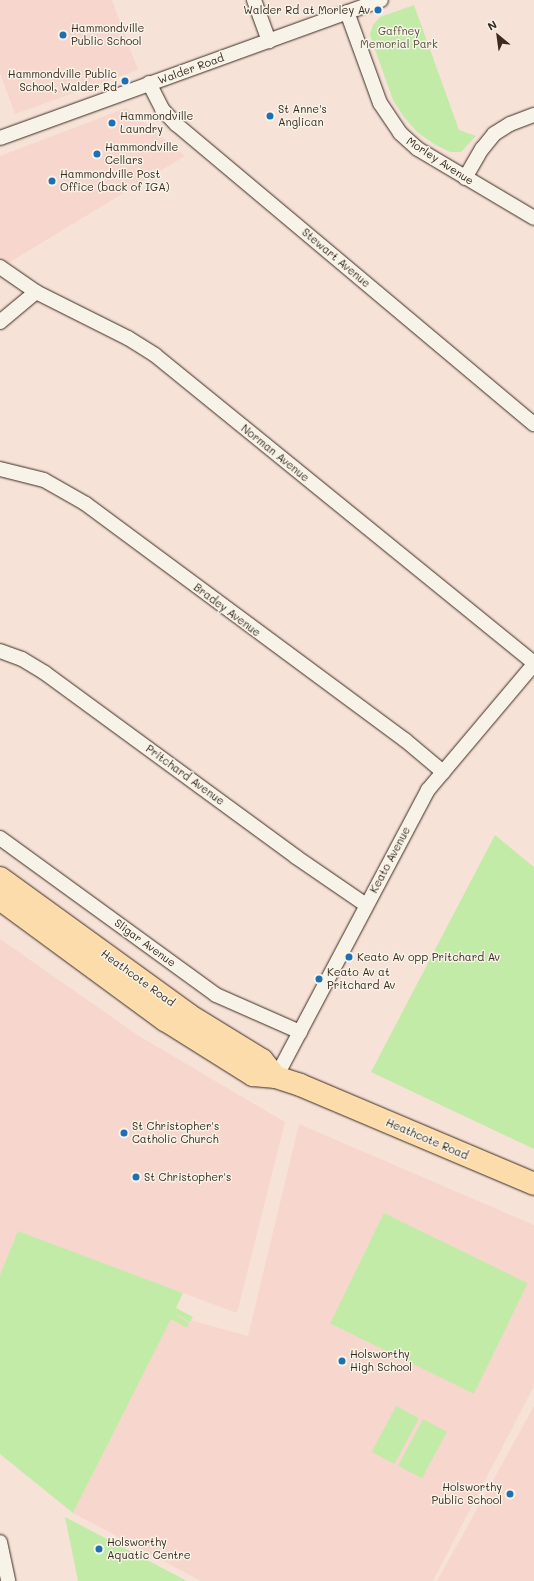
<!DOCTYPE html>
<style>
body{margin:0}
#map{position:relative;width:534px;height:1581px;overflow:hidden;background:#f7e2d8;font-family:Mali,sans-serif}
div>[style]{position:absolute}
.built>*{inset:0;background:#f7d7cd}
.green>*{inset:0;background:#c2eba7;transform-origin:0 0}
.roads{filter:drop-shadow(0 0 1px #3b2a1e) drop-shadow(0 0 1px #3b2a1e)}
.street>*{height:14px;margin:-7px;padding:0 7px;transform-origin:7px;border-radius:7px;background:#f7f3e8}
.primary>*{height:22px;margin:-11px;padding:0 11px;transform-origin:11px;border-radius:11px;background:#fddcac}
.dots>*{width:11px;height:11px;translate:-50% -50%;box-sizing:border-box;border:2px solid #f7f3e8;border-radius:50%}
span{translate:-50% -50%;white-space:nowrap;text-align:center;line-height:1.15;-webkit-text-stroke:3px #f7f3e8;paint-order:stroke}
.poi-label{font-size:11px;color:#3b2a1e}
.right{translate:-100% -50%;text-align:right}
.left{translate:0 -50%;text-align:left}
.park-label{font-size:11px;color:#565139}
.street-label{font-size:11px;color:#3b2a1e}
.north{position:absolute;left:478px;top:16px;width:40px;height:40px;-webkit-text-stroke:3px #f7f3e8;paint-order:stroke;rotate:331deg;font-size:11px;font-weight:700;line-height:16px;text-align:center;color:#3b2a1e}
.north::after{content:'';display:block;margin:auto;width:14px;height:18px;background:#3b2a1e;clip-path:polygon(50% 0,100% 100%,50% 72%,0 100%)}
</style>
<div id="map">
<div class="built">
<i style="clip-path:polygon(0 0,112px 0,138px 70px,15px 114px,0 73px)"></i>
<i style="clip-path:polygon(126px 108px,185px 156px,0 268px,0 156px)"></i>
<i style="clip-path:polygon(0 939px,139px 1036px,285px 1122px,237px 1313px,18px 1232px,0 1275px)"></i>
<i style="clip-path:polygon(299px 1124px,534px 1225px,534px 1386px,433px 1581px,201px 1581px,73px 1513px,172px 1315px,248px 1336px)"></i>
<i style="clip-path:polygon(534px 1406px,534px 1581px,437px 1581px)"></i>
</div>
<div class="green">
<i style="clip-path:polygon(414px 5px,459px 130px,476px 136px,461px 152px,450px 152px,434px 144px,417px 132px,404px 117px,393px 100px,372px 41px,370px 34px,373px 25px,380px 17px)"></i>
<i style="clip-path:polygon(495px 835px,534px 867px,534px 1149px,371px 1072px)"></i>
<i style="left:384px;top:1213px;width:160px;height:123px;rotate:26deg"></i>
<i style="clip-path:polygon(18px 1231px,183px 1293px,176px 1308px,193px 1317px,190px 1322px,174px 1313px,189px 1323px,187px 1328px,171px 1319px,73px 1513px,0 1454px,0 1275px)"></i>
<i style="left:396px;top:1406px;width:26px;height:52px;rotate:28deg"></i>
<i style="left:423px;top:1419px;width:27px;height:53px;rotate:28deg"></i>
<i style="clip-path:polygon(65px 1517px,187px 1581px,78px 1581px)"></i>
</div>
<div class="roads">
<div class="street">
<i style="left:254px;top:0;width:44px;rotate:69.9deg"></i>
<i style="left:347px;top:12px;width:97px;rotate:70.1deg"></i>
<i style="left:380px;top:103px;width:36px;rotate:56deg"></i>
<i style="left:400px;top:133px;width:24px;rotate:42deg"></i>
<i style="left:418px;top:149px;width:135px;rotate:30.7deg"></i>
<i style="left:149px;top:83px;width:29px;rotate:63deg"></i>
<i style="left:162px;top:109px;width:21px;rotate:47deg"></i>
<i style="left:176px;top:124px;width:467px;rotate:40deg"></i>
<i style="left:0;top:138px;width:405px;rotate:-19.9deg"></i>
<i style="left:465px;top:178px;width:34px;rotate:-60deg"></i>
<i style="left:482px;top:149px;width:19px;rotate:-51deg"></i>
<i style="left:494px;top:134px;width:19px;rotate:-32deg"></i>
<i style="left:510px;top:124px;width:26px;rotate:-21deg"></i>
<i style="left:0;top:267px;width:44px;rotate:34.8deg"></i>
<i style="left:36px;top:292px;width:103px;rotate:26.6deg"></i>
<i style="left:128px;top:338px;width:32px;rotate:32deg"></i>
<i style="left:155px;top:355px;width:488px;rotate:39.1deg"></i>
<i style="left:0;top:322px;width:47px;rotate:-39.8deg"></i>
<i style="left:0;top:469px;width:45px;rotate:14deg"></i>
<i style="left:44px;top:480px;width:48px;rotate:29.7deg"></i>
<i style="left:86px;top:504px;width:397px;rotate:36.5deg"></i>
<i style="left:405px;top:740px;width:50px;rotate:40.1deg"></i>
<i style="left:0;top:651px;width:23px;rotate:20deg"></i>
<i style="left:22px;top:659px;width:27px;rotate:31deg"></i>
<i style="left:45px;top:673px;width:311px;rotate:36.2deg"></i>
<i style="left:296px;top:857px;width:85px;rotate:34.4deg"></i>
<i style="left:0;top:838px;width:267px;rotate:36deg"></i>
<i style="left:216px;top:995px;width:92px;rotate:23.8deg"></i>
<i style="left:276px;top:1077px;width:325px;rotate:-62.1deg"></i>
<i style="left:428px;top:790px;width:165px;rotate:-49.9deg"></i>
<i style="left:0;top:1542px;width:40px;rotate:78deg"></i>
</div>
<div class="primary">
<i style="left:0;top:878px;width:233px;rotate:35.9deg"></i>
<i style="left:189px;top:1015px;width:86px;rotate:31.7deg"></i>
<i style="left:262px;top:1060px;width:22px;rotate:51deg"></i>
<i style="left:0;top:899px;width:205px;rotate:36.3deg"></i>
<i style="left:165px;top:1020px;width:104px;rotate:32deg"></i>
<i style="left:253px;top:1075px;width:23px;rotate:5deg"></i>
<i style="left:276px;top:1077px;width:25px;rotate:18deg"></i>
<i style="left:300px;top:1085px;width:254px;rotate:22.9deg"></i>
</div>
</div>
<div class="dots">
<i style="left:378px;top:10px;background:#1f6fb2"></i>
<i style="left:63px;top:35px;background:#1f6fb2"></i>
<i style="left:125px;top:81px;background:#1f6fb2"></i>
<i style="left:270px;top:116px;background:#1f6fb2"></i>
<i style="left:112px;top:123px;background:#1f6fb2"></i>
<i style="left:97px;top:154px;background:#1f6fb2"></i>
<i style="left:52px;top:181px;background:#1f6fb2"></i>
<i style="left:349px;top:957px;background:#1f6fb2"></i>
<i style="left:319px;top:979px;background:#1f6fb2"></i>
<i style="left:124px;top:1133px;background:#1f6fb2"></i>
<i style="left:136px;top:1177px;background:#1f6fb2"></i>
<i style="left:342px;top:1361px;background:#1f6fb2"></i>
<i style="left:510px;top:1494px;background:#1f6fb2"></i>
<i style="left:99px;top:1549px;background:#1f6fb2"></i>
</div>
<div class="poi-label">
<span class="right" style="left:370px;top:10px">Walder Rd at Morley Av</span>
<span class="left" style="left:71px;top:35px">Hammondville<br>Public School</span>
<span class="right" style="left:117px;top:81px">Hammondville Public<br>School, Walder Rd</span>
<span class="left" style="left:278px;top:116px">St Anne's<br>Anglican</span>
<span class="left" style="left:120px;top:123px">Hammondville<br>Laundry</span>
<span class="left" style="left:105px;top:154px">Hammondville<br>Cellars</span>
<span class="left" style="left:60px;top:181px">Hammondville Post<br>Office (back of IGA)</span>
<span class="left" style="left:357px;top:957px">Keato Av opp Pritchard Av</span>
<span class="left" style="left:327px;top:979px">Keato Av at<br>Pritchard Av</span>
<span class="left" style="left:132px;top:1133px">St Christopher's<br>Catholic Church</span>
<span class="left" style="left:144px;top:1177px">St Christopher's</span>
<span class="left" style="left:350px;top:1361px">Holsworthy<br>High School</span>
<span class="right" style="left:502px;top:1494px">Holsworthy<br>Public School</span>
<span class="left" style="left:107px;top:1549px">Holsworthy<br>Aquatic Centre</span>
</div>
<div class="park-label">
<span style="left:399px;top:38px">Gaffney<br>Memorial Park</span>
</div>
<div class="street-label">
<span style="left:191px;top:69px;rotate:-20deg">Walder Road</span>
<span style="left:440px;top:161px;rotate:33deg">Morley Avenue</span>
<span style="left:336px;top:258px;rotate:40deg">Stewart Avenue</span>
<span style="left:275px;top:453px;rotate:39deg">Norman Avenue</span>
<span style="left:227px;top:610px;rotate:37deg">Bradey Avenue</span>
<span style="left:185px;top:775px;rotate:36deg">Pritchard Avenue</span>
<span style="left:390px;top:860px;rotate:-62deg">Keato Avenue</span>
<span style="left:145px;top:943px;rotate:36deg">Sligar Avenue</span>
<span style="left:138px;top:978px;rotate:36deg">Heathcote Road</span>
<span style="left:427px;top:1139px;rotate:23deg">Heathcote Road</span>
</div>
<div class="north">N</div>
</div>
